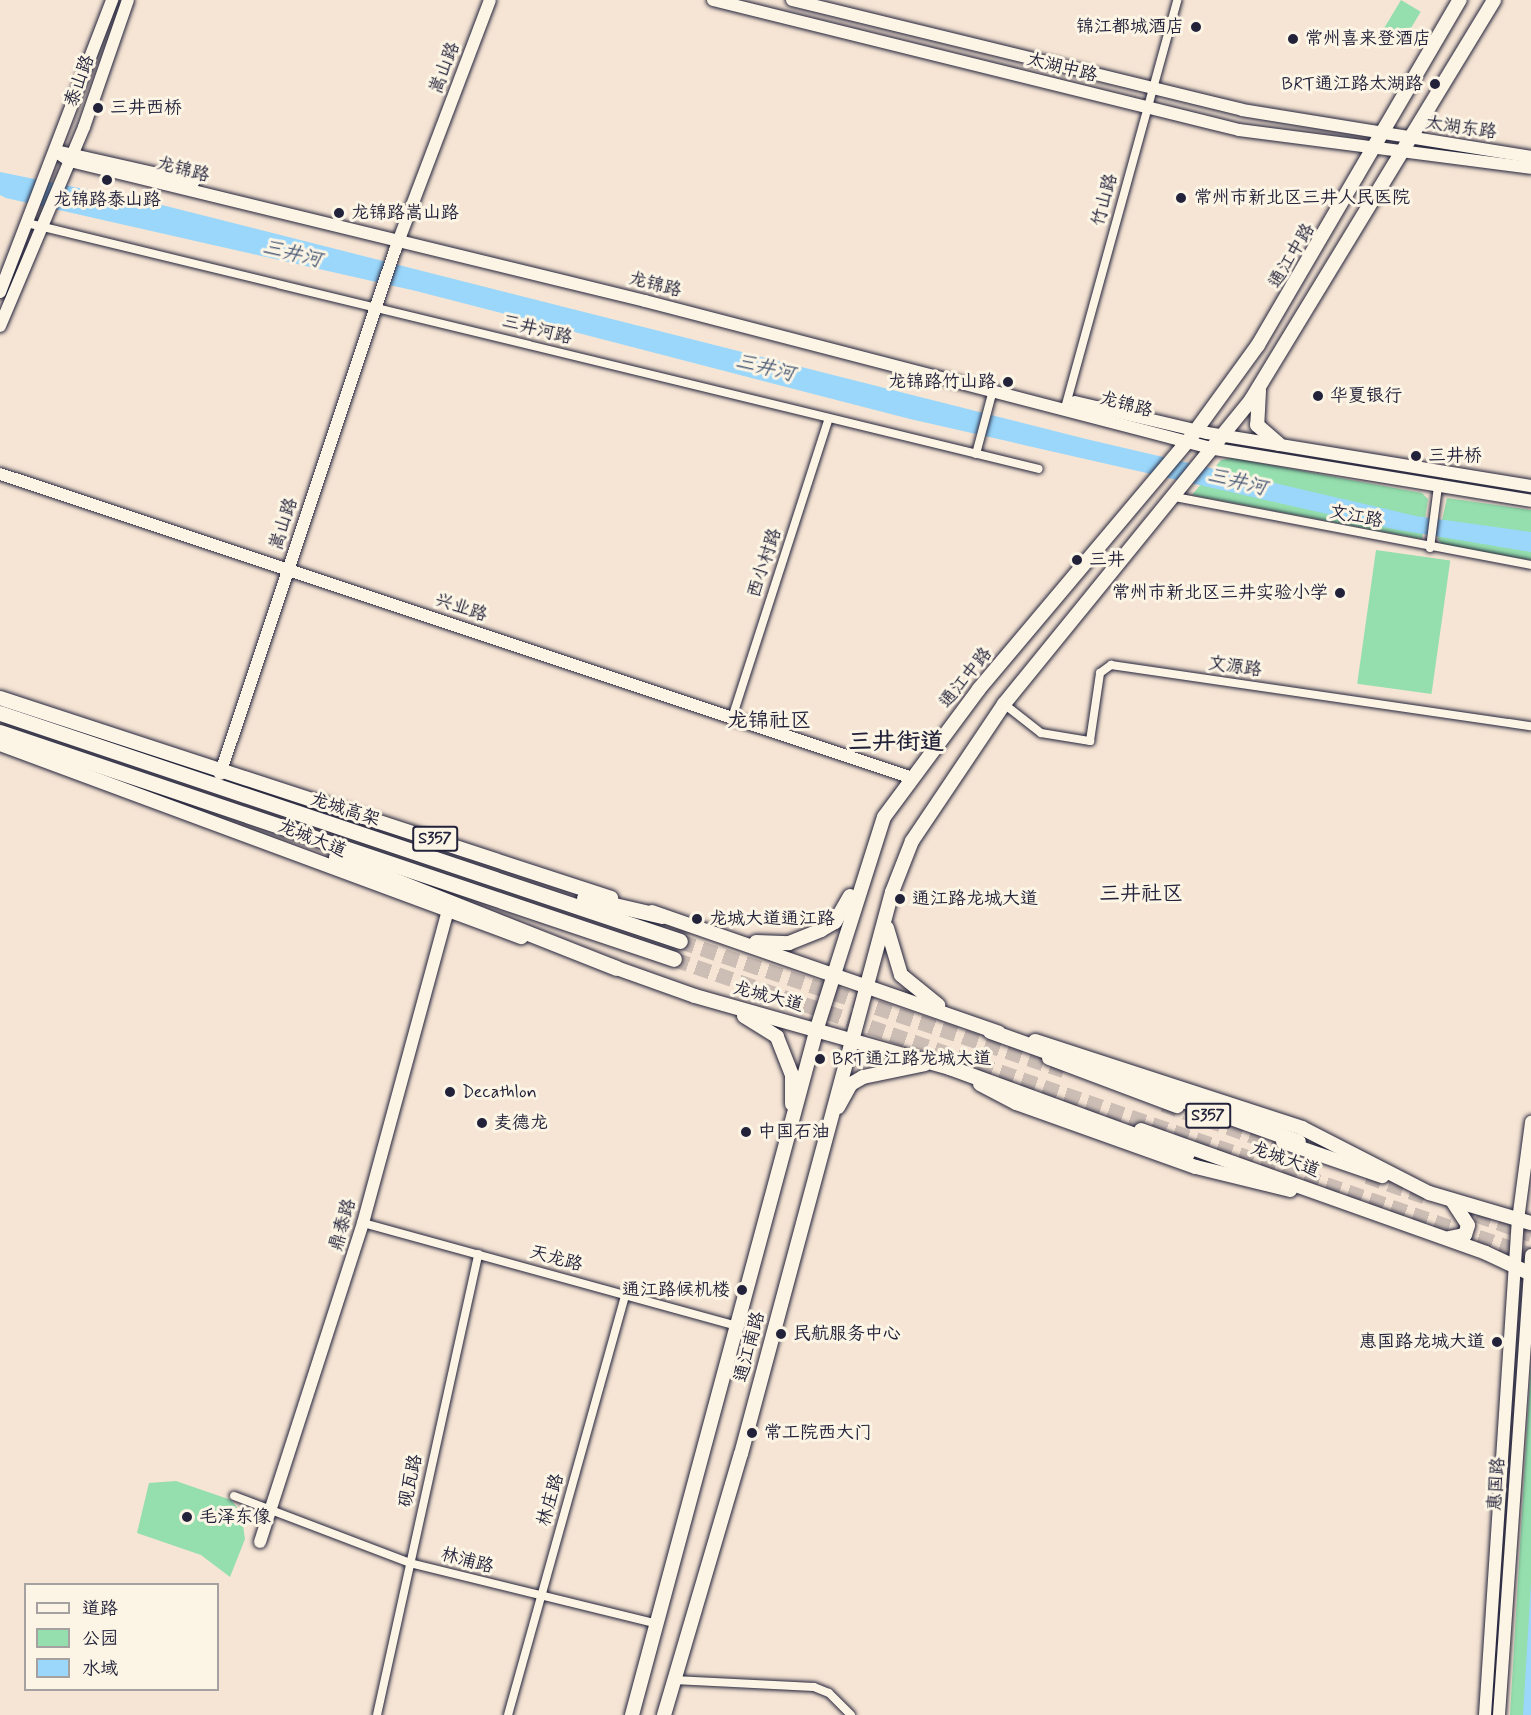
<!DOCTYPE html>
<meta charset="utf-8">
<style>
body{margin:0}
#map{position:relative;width:1531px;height:1715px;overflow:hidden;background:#f6e5d4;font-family:Mynerve,"LXGW WenKai TC",sans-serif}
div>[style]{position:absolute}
.green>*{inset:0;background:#95dead;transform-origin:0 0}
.water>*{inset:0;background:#9ad7fb}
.highway-tunnel>*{height:15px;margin-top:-7.5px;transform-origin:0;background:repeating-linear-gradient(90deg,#ccbeb5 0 15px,transparent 0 23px)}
.roads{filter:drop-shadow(0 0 2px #22223b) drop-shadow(0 0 2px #22223b)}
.street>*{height:8px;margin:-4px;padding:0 4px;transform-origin:4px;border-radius:4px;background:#fcf5e5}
.secondary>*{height:12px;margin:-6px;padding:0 6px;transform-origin:6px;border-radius:6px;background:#fcf5e5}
.primary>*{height:14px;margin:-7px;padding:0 7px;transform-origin:7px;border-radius:7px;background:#fcf5e5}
.highway>*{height:15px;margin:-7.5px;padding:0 7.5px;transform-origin:7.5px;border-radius:7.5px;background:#fcf5e5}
.dots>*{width:16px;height:16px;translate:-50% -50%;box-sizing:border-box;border:3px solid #fcf5e5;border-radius:50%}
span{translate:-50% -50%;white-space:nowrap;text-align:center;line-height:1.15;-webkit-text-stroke:6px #fcf5e5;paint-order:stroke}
.shield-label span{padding:2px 4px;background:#fcf5e5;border:2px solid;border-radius:4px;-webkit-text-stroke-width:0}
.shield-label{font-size:16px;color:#22223b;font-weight:700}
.poi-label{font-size:18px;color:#22223b}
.right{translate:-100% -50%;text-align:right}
.left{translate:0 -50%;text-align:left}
.street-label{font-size:18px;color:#22223b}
.water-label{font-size:20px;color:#465875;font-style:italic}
.quarter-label{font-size:21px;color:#22223b}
.district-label{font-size:24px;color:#22223b;font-weight:700}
.legend{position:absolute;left:24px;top:1583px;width:195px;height:108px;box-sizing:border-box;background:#fcf5e5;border:2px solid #a5a1a1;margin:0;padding:8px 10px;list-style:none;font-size:18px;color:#22223b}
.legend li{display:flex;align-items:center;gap:12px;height:30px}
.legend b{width:30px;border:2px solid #a5a1a1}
</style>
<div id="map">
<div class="green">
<i style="left:1401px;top:0;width:23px;height:39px;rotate:31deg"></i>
<i style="clip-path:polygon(1232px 458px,1422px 493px,1428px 499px,1422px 539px,1192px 495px,1221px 460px)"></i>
<i style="clip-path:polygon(1447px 498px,1531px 510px,1531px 560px,1442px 545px,1438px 539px)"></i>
<i style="left:1376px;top:550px;width:75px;height:135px;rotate:8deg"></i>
<i style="clip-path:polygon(1531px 1362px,1531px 1715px,1510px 1715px,1526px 1445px)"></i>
<i style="clip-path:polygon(176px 1481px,231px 1500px,241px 1512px,245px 1539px,230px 1577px,201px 1555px,137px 1533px,149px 1483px)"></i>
</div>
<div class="water">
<i style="clip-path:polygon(0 172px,158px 204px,1086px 439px,1416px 516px,1531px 532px,1531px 552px,1393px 529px,910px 419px,416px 291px,6px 198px,0 195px)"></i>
<i style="clip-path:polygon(1531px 1582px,1531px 1715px,1523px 1715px)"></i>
</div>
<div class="highway-tunnel">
<i style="left:680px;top:941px;width:405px;rotate:18.6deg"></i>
<i style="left:674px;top:959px;width:907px;rotate:19.05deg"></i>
<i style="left:1163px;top:1104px;width:141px;rotate:19.5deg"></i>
<i style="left:1367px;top:1176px;width:66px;rotate:19.5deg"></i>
<i style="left:1455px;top:1207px;width:81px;rotate:19.6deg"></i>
</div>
<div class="roads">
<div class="street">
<i style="left:27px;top:223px;width:1041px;rotate:13.66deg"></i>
<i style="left:1065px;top:408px;width:423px;rotate:-74.6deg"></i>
<i style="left:976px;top:454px;width:66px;rotate:-75.1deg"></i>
<i style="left:1175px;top:497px;width:362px;rotate:10.8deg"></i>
<i style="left:1430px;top:548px;width:63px;rotate:-82.6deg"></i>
<i style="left:1004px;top:704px;width:47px;rotate:38.1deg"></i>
<i style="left:1041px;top:733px;width:50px;rotate:9.3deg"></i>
<i style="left:1090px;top:741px;width:69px;rotate:-81.6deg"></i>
<i style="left:1100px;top:673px;width:14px;rotate:-36deg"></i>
<i style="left:1111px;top:665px;width:424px;rotate:8.3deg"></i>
<i style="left:732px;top:718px;width:315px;rotate:-72.1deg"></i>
<i style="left:363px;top:1223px;width:391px;rotate:15.4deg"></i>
<i style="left:234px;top:1496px;width:188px;rotate:20.8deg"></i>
<i style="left:410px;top:1563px;width:255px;rotate:13.8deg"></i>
<i style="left:674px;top:1680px;width:140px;rotate:2.9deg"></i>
<i style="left:814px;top:1687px;width:16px;rotate:22deg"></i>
<i style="left:829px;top:1693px;width:31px;rotate:45deg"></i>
<i style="left:377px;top:1715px;width:472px;rotate:-77.6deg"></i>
<i style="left:508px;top:1715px;width:436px;rotate:-74.4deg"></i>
</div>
<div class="secondary">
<i style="left:713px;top:0;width:542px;rotate:13.88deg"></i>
<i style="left:1239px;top:130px;width:294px;rotate:7.4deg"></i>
<i style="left:792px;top:0;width:463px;rotate:13.7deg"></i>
<i style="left:1242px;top:110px;width:293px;rotate:9.2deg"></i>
<i style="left:55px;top:151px;width:18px;rotate:34deg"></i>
<i style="left:70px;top:161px;width:592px;rotate:13.68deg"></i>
<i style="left:645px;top:301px;width:589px;rotate:14.56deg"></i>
<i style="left:1215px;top:449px;width:320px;rotate:9.3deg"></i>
<i style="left:56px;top:151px;width:141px;rotate:12.7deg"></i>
<i style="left:0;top:292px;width:313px;rotate:-69deg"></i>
<i style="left:0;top:326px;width:216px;rotate:-67.1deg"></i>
<i style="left:84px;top:127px;width:134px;rotate:-70.9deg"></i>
<i style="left:1075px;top:402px;width:136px;rotate:13.2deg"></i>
<i style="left:1207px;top:433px;width:328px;rotate:9.3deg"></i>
<i style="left:0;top:474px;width:959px;rotate:18.42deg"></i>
<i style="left:220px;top:774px;width:552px;rotate:-71.53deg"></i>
<i style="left:395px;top:250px;width:267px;rotate:-69.2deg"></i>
<i style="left:260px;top:1542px;width:335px;rotate:-72.1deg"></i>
<i style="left:363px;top:1223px;width:321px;rotate:-74.8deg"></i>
<i style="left:1485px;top:1715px;width:496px;rotate:-86.2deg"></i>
<i style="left:1518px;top:1220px;width:99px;rotate:-82.4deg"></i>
<i style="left:1499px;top:1715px;width:461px;rotate:-86deg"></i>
</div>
<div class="primary">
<i style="left:1259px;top:391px;width:34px;rotate:93deg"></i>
<i style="left:1257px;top:425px;width:29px;rotate:41deg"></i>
<i style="left:0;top:698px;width:643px;rotate:18.12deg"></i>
<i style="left:0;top:744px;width:556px;rotate:20.33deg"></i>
<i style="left:652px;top:912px;width:367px;rotate:19.2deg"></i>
<i style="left:887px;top:928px;width:49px;rotate:73.4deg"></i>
<i style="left:901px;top:975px;width:48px;rotate:39deg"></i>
<i style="left:756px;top:942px;width:33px;rotate:2deg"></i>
<i style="left:789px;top:943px;width:35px;rotate:-22deg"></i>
<i style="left:821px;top:930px;width:16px;rotate:-30deg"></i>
<i style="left:835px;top:922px;width:30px;rotate:-60deg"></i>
<i style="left:608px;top:965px;width:92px;rotate:19.6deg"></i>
<i style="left:695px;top:996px;width:275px;rotate:15.8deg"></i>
<i style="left:744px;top:1016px;width:39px;rotate:32deg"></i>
<i style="left:777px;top:1037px;width:41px;rotate:68.5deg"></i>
<i style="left:792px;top:1075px;width:29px;rotate:90deg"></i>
<i style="left:1035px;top:1041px;width:281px;rotate:18deg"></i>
<i style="left:1302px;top:1128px;width:143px;rotate:27.1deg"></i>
<i style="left:1429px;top:1193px;width:106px;rotate:16.4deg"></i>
<i style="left:1049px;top:1058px;width:137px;rotate:20.6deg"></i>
<i style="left:980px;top:1084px;width:41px;rotate:27.8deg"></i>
<i style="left:1016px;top:1103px;width:191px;rotate:19.6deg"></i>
<i style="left:1196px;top:1167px;width:97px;rotate:13.7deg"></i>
<i style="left:838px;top:1107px;width:26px;rotate:-61deg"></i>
<i style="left:851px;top:1084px;width:14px;rotate:-30deg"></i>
<i style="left:863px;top:1077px;width:63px;rotate:-11.8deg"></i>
<i style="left:1141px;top:1130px;width:366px;rotate:19.6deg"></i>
<i style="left:1486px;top:1253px;width:50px;rotate:25deg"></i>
<i style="left:1283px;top:1142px;width:105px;rotate:19deg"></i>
<i style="left:1449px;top:1238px;width:16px;rotate:-11deg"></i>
<i style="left:1465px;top:1235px;width:10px;rotate:-73deg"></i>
<i style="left:1468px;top:1225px;width:30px;rotate:-123deg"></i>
<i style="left:632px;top:1715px;width:711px;rotate:-74.93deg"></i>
<i style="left:817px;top:1028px;width:221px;rotate:-72.4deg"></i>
<i style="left:884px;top:817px;width:159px;rotate:-53.4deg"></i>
<i style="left:979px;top:689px;width:326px;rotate:-49.9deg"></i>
<i style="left:1189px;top:440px;width:117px;rotate:-54deg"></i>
<i style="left:1258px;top:345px;width:400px;rotate:-59.7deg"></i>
<i style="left:664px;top:1715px;width:272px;rotate:-73.6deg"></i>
<i style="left:741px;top:1454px;width:582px;rotate:-74.96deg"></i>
<i style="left:892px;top:892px;width:55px;rotate:-68.6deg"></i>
<i style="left:912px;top:841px;width:165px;rotate:-56.1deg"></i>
<i style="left:1004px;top:704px;width:392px;rotate:-50.9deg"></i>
<i style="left:1251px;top:400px;width:468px;rotate:-58.7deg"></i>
</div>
<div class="highway">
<i style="left:0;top:713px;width:717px;rotate:18.54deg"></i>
<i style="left:0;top:732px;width:711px;rotate:18.61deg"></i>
<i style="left:336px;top:857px;width:301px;rotate:21.6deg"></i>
<i style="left:584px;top:898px;width:80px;rotate:13deg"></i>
<i style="left:990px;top:1031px;width:327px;rotate:19.7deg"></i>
<i style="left:949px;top:1067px;width:253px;rotate:20.1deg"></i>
</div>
</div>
<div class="dots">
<i style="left:1196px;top:27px;background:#22223b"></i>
<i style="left:1293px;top:39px;background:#22223b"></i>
<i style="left:1435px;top:84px;background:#22223b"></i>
<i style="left:98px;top:108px;background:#22223b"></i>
<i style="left:107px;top:180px;background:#22223b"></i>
<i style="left:1181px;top:198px;background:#22223b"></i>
<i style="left:339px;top:213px;background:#22223b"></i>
<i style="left:1008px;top:382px;background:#22223b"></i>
<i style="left:1318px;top:396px;background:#22223b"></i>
<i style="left:1416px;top:456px;background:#22223b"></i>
<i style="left:1077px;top:560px;background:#22223b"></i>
<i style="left:1340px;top:593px;background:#22223b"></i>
<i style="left:900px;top:899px;background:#22223b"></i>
<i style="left:697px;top:919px;background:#22223b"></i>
<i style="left:820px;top:1059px;background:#22223b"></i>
<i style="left:450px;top:1092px;background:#22223b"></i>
<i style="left:482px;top:1123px;background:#22223b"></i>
<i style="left:746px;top:1132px;background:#22223b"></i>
<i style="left:742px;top:1290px;background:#22223b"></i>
<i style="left:781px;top:1334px;background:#22223b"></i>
<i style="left:1497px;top:1342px;background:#22223b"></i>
<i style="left:752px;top:1433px;background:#22223b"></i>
<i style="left:187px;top:1517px;background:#22223b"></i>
</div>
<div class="shield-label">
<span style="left:435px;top:839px">S357</span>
<span style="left:1208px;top:1116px">S357</span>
</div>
<div class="poi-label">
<span class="right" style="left:1184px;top:27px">锦江都城酒店</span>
<span class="left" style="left:1305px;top:39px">常州喜来登酒店</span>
<span class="right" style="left:1423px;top:84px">BRT通江路太湖路</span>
<span class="left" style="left:110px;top:108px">三井西桥</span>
<span class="left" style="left:1194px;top:198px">常州市新北区三井人民医院</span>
<span style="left:107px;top:200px">龙锦路泰山路</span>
<span class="left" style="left:351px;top:213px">龙锦路嵩山路</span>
<span class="right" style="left:996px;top:382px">龙锦路竹山路</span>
<span class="left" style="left:1330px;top:396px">华夏银行</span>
<span class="left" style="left:1428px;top:456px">三井桥</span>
<span class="left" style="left:1089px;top:560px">三井</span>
<span class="right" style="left:1328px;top:593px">常州市新北区三井实验小学</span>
<span class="left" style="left:912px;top:899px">通江路龙城大道</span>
<span class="left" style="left:709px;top:919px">龙城大道通江路</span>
<span class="left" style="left:832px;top:1059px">BRT通江路龙城大道</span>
<span class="left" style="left:462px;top:1092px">Decathlon</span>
<span class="left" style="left:494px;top:1123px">麦德龙</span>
<span class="left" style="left:758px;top:1132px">中国石油</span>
<span class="right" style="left:730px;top:1290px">通江路候机楼</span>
<span class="left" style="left:793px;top:1334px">民航服务中心</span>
<span class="right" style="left:1485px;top:1342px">惠国路龙城大道</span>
<span class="left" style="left:764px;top:1433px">常工院西大门</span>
<span class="left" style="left:199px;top:1517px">毛泽东像</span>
</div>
<div class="street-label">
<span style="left:445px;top:68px;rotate:-69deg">嵩山路</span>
<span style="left:1062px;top:68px;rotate:14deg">太湖中路</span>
<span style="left:80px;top:81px;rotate:-70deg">泰山路</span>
<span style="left:1461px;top:128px;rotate:8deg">太湖东路</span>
<span style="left:183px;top:170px;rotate:14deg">龙锦路</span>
<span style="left:1105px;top:200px;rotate:-75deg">竹山路</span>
<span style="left:1292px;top:256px;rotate:-59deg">通江中路</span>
<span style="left:655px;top:285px;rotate:14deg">龙锦路</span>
<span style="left:537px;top:330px;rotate:14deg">三井河路</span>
<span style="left:1126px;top:405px;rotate:15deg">龙锦路</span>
<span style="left:1356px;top:517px;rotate:11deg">文江路</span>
<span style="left:284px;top:524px;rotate:-72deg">嵩山路</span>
<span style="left:765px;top:563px;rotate:-72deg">西小村路</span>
<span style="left:461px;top:608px;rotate:18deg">兴业路</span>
<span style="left:1235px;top:667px;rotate:8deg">文源路</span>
<span style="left:966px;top:678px;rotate:-51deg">通江中路</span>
<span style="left:345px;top:810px;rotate:18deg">龙城高架</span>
<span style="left:312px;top:839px;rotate:22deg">龙城大道</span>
<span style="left:768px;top:997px;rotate:15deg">龙城大道</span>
<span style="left:1285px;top:1160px;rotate:20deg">龙城大道</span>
<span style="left:343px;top:1225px;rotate:-74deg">鼎泰路</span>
<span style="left:556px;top:1259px;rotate:15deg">天龙路</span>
<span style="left:750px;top:1347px;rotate:-75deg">通江南路</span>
<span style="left:411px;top:1481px;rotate:-78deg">砚瓦路</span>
<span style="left:1497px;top:1484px;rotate:-86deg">惠国路</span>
<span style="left:551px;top:1500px;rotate:-74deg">林庄路</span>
<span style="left:467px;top:1561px;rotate:15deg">林浦路</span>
</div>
<div class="water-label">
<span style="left:292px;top:254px;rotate:14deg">三井河</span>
<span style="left:765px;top:368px;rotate:14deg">三井河</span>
<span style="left:1237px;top:482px;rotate:14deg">三井河</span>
</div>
<div class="quarter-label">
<span style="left:769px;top:721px">龙锦社区</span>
<span style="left:1141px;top:894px">三井社区</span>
</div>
<div class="district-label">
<span style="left:896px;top:743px">三井街道</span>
</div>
<ul class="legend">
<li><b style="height:8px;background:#fcf5e5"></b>道路</li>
<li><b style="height:16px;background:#95dead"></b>公园</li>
<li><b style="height:16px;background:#9ad7fb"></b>水域</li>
</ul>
</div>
